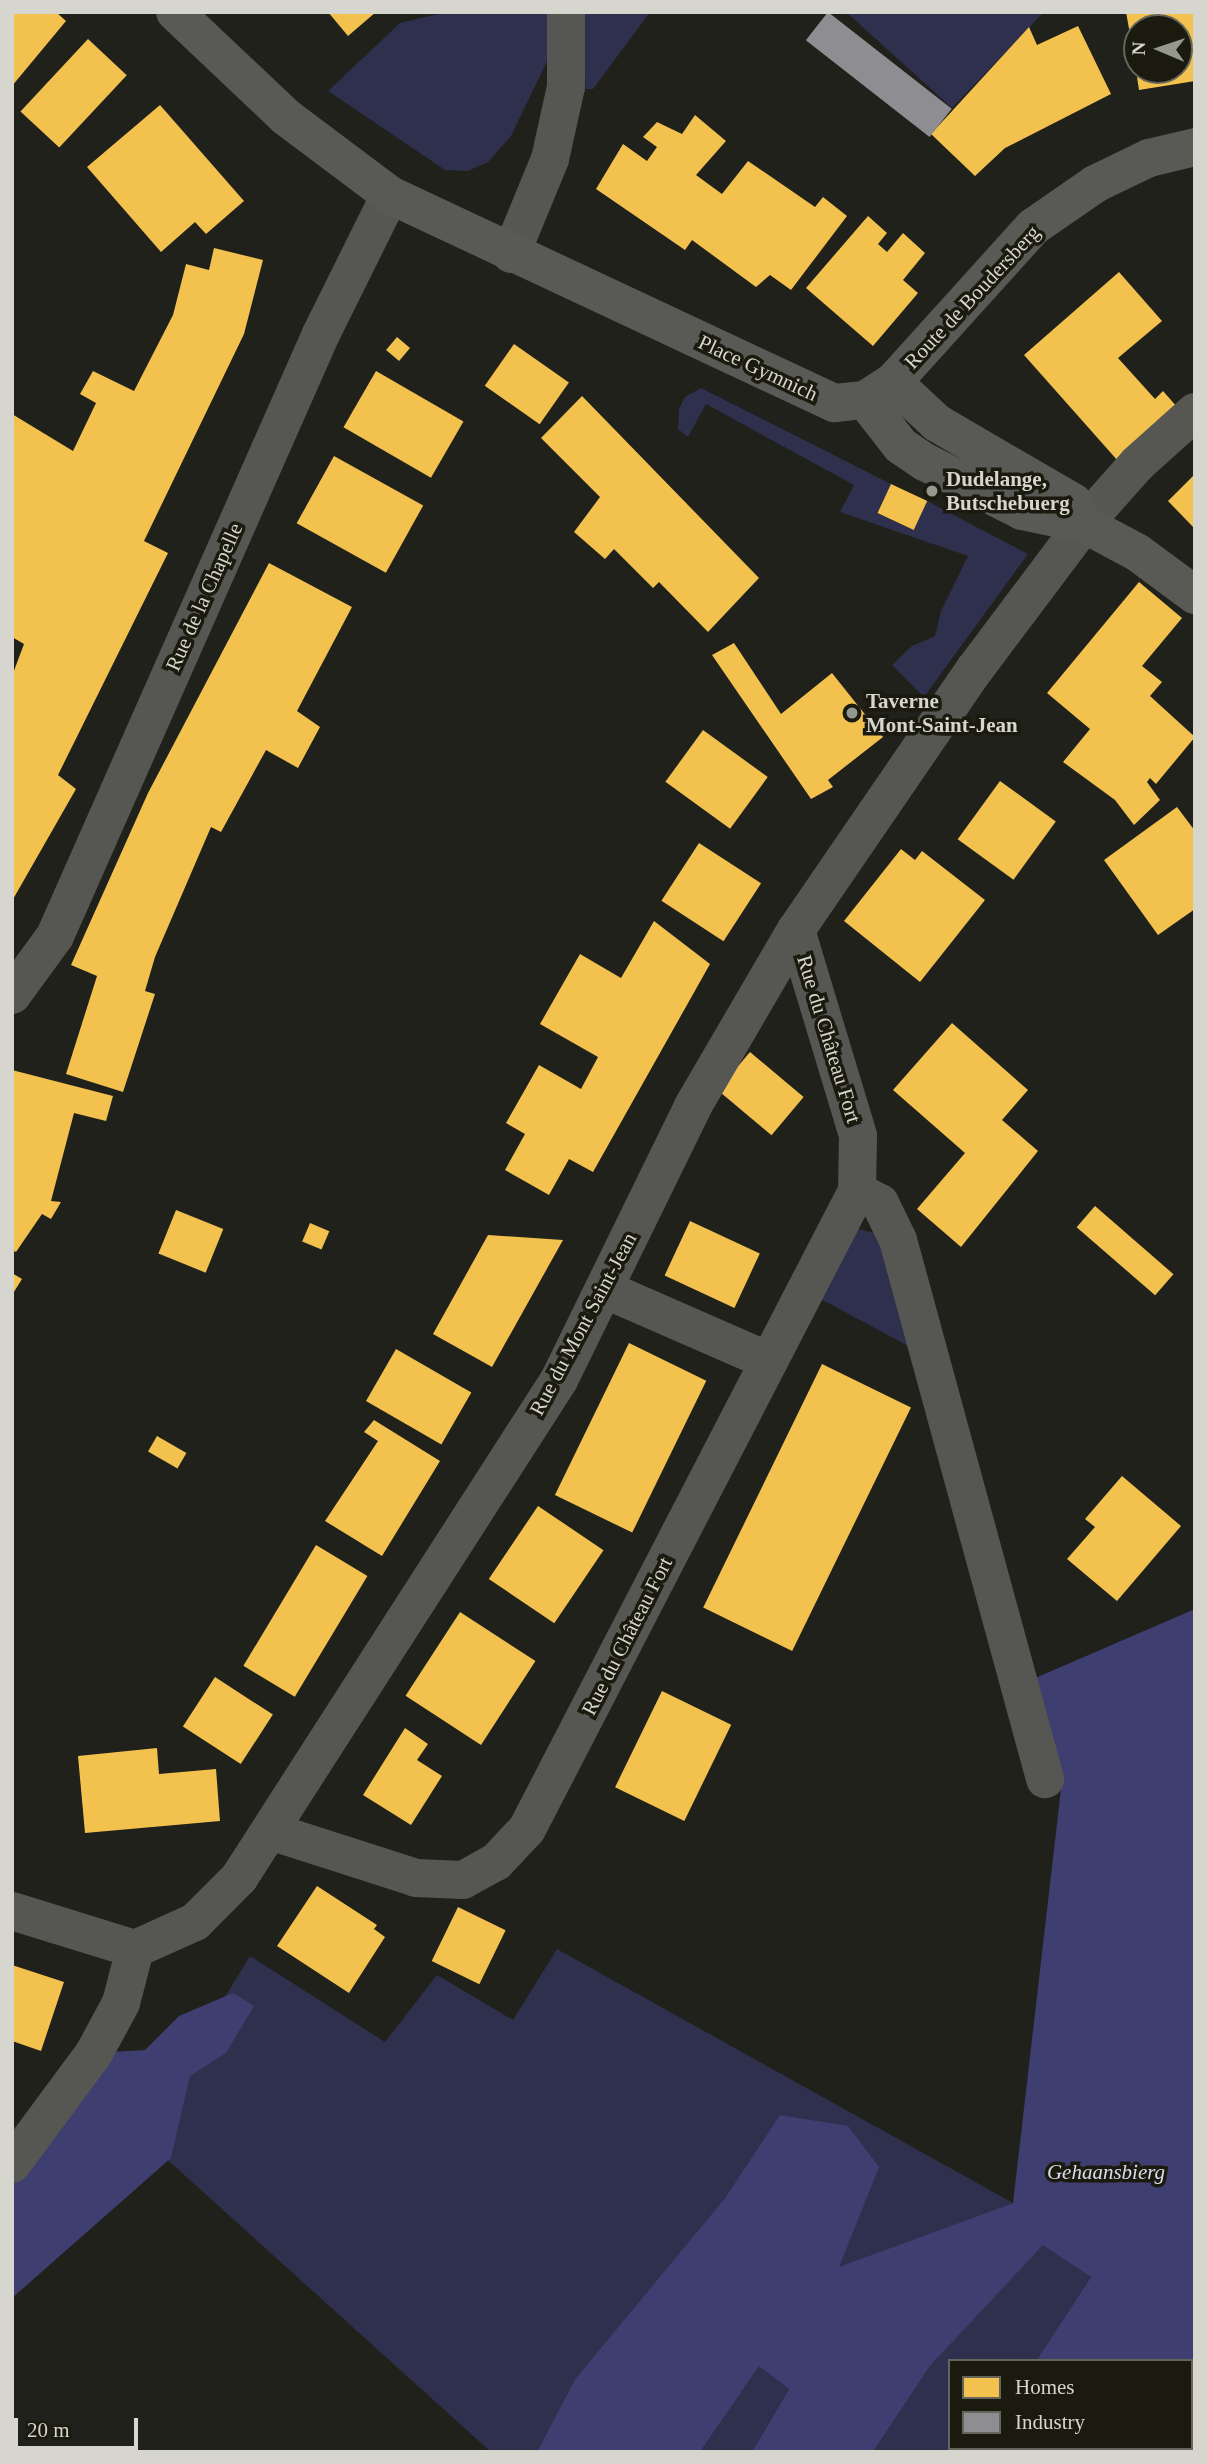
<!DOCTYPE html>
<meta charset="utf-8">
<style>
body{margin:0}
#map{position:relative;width:1207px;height:2464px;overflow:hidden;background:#20211a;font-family:Georgia,serif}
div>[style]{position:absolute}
.green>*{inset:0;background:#2f2f4e}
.forest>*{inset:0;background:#3e3e70}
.homes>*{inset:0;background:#f2c14e;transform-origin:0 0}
.industry>*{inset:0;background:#8d8d92;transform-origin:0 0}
.minor>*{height:38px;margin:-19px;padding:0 19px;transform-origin:19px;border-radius:19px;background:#565752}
.secondary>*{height:38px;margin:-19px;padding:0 19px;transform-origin:19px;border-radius:19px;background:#595956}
.dots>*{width:19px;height:19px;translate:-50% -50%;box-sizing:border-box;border:4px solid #1a1a0e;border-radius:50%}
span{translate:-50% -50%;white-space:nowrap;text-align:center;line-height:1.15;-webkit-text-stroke:7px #1a1a0e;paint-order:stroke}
.street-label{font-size:21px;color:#d6d6ce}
.poi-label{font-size:21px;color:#d6d6ce;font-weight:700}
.left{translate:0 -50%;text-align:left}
.park-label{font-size:21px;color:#dadcee;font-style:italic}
.frame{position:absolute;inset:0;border:14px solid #d6d6ce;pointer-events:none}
.legend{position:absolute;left:948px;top:2359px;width:245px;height:91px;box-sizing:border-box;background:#1a1a0e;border:2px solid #65655b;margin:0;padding:9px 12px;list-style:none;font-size:21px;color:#d6d6ce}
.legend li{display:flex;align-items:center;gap:14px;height:35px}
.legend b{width:35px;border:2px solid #65655b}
.north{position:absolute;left:1123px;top:14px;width:70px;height:70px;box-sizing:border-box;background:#1a1a0e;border:2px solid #65655b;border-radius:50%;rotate:272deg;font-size:19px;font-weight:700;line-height:28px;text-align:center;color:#d6d6ce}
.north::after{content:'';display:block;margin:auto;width:24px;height:32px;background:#96978f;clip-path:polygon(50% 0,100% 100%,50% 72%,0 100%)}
.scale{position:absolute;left:14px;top:2418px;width:124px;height:32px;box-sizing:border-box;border:4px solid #d6d6ce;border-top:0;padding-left:9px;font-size:21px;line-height:24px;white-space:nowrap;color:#d6d6ce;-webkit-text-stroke:5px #1a1a0e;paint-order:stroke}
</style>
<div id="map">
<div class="green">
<i style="clip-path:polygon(447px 12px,550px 12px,551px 53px,511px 136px,488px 162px,468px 171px,445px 170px,328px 91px,400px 23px)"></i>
<i style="clip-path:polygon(580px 12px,650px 12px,593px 89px,586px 89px)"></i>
<i style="clip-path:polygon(846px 12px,1044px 12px,952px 108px)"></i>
<i style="clip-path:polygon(701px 388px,891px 484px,877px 513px,913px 530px,927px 501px,1028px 554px,924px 697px,892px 665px,912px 646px,935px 636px,941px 611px,968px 556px,840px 512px,854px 485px,706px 404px,688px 437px,678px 429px,679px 409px,685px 397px)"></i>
<i style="clip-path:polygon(858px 1229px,879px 1234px,912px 1348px,817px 1297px)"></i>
<i style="clip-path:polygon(557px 1949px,1013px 2203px,838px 2268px,781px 2115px,725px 2198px,575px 2379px,537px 2452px,491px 2452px,140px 2135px,250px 1956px,385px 2042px,437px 1975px,513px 2020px)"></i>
<i style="clip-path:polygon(1043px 2244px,1091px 2277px,1036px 2361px,950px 2361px,950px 2448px,979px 2448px,976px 2452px,873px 2452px,930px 2366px)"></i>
<i style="clip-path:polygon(759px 2365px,789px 2389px,752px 2452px,700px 2452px)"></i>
</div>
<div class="forest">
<i style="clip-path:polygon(1195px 1609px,1195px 2452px,976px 2452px,1191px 2448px,1191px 2361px,1036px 2361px,1091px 2277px,1043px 2245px,930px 2366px,873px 2452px,752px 2452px,789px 2389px,759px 2366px,700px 2452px,537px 2452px,575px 2379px,725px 2198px,780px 2115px,848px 2126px,879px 2167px,839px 2267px,1013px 2203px,1061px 1789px,1033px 1679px)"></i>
<i style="clip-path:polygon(233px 1993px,254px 2006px,226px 2053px,190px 2076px,171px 2158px,12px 2298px,12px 2164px,94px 2053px,145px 2050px,179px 2016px)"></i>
</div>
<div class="homes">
<i style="clip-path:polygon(12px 12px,56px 12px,66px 21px,12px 86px)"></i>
<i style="clip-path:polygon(328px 12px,376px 12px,348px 36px)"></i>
<i style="clip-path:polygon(1126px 12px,1194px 12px,1195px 81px,1139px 90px,1136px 70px,1179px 70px,1179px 28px,1137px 28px,1136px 68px)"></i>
<i style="clip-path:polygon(1078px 26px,1111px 94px,1005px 148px,975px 176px,931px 134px,1029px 27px,1037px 45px)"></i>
<i style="left:88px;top:39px;width:53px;height:99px;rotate:43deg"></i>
<i style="clip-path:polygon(160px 105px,244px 201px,206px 234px,195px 222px,161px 252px,87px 167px)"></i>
<i style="clip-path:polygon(695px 115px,726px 141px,696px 175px,722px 194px,748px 161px,815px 207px,823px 197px,847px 216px,791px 290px,770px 275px,756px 287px,692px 240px,685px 250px,596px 189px,623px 144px,647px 161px,657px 147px,643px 137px,657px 122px,682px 134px)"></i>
<i style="clip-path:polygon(868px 216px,887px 233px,878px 244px,887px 252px,903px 233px,925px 253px,903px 280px,918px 293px,873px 346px,806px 288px)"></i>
<i style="clip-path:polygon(214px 248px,263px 260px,244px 334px,144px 541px,168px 553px,58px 775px,76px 789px,12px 901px,12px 676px,24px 644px,12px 637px,12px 414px,73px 451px,96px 403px,80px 394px,93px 371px,134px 391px,173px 315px,186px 264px,209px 270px)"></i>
<i style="clip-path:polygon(1119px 272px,1162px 321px,1118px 358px,1155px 399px,1163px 391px,1178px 408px,1118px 461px,1024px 355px)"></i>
<i style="left:397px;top:337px;width:17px;height:17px;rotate:40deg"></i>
<i style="left:514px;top:344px;width:67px;height:51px;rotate:35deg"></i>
<i style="left:376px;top:371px;width:101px;height:65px;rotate:30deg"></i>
<i style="clip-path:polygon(582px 396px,759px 578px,708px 632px,659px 582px,653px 588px,614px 549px,605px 559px,574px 532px,600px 497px,541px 438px)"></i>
<i style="left:334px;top:456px;width:102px;height:77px;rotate:29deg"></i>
<i style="clip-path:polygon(1195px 474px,1195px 529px,1168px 501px)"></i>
<i style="left:891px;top:484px;width:40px;height:32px;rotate:25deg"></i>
<i style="clip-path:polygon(269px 563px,352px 607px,297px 711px,320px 727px,298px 768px,266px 750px,221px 832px,211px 827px,155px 957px,145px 991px,155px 994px,123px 1092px,66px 1074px,97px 976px,71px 965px,148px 793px)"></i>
<i style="clip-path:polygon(1139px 582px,1182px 618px,1142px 666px,1162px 682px,1150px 696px,1195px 737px,1156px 784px,1150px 778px,1147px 782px,1160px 800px,1134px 825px,1115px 800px,1063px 762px,1090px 729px,1047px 693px)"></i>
<i style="clip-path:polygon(734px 643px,781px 714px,832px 673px,883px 737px,828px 780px,833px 787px,811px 799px,712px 655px)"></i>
<i style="left:703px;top:730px;width:80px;height:64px;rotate:36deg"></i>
<i style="left:1000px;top:781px;width:69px;height:72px;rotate:36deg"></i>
<i style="clip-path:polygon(1177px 807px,1195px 831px,1195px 909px,1158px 935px,1104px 860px)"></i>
<i style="left:699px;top:843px;width:74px;height:69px;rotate:33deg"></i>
<i style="clip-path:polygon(901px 849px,915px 860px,922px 851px,985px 900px,920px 982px,844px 921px)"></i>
<i style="clip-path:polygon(654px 921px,710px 964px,593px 1172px,569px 1159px,549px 1195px,505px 1170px,525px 1134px,506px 1123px,539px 1065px,581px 1089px,598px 1057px,540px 1024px,580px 954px,621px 978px)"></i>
<i style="clip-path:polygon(952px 1023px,1028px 1090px,1002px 1120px,1038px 1151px,961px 1247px,917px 1209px,965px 1153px,893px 1090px)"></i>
<i style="left:750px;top:1052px;width:70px;height:50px;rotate:40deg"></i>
<i style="clip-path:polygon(12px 1070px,113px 1096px,106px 1121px,74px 1113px,51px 1201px,61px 1202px,51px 1219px,42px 1214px,16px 1252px,12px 1250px)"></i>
<i style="left:1095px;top:1206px;width:104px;height:28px;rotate:41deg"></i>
<i style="left:176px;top:1210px;width:51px;height:47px;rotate:22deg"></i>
<i style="left:690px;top:1221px;width:77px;height:60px;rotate:25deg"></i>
<i style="left:310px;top:1223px;width:21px;height:20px;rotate:23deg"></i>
<i style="clip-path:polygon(488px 1235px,563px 1240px,492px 1367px,433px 1334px)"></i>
<i style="clip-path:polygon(12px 1273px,22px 1279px,12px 1295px)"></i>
<i style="left:629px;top:1343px;width:86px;height:169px;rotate:26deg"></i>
<i style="left:396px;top:1349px;width:87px;height:60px;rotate:30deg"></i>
<i style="left:822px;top:1364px;width:99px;height:271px;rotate:26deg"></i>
<i style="clip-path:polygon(374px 1420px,440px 1461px,382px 1556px,325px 1521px,378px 1441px,364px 1432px)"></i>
<i style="left:157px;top:1436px;width:34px;height:18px;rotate:30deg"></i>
<i style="clip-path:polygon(1122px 1476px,1181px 1526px,1117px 1601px,1067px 1559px,1095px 1527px,1085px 1519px)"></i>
<i style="left:538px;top:1506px;width:79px;height:88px;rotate:34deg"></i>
<i style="left:316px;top:1545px;width:60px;height:141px;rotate:31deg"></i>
<i style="left:460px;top:1612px;width:90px;height:100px;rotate:33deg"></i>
<i style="left:215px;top:1677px;width:69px;height:59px;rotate:33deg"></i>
<i style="left:662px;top:1691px;width:77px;height:107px;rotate:26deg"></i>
<i style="clip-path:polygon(405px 1728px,428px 1744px,417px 1760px,442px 1776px,411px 1825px,363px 1795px)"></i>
<i style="clip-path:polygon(157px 1748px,159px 1774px,216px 1769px,220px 1821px,85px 1833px,78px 1756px)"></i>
<i style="clip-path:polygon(317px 1886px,377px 1925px,374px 1929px,385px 1937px,349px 1993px,277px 1946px)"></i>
<i style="left:458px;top:1907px;width:53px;height:60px;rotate:26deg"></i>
<i style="clip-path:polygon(12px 1965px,64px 1982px,41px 2051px,12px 2041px)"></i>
</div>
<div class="industry">
<i style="left:828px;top:12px;width:157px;height:36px;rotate:38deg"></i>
</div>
<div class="minor">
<i style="left:511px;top:254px;width:103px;rotate:-67.7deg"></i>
<i style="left:550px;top:159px;width:74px;rotate:-77.5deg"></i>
<i style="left:566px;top:87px;width:75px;rotate:-90deg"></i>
<i style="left:796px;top:930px;width:215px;rotate:73.2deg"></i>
<i style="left:858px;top:1136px;width:55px;rotate:91deg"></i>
<i style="left:857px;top:1191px;width:26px;rotate:28deg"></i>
<i style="left:880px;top:1203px;width:41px;rotate:64.1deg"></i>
<i style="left:898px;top:1240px;width:559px;rotate:74.74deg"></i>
<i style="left:12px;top:995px;width:73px;rotate:-53.9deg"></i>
<i style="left:55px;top:936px;width:658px;rotate:-66.16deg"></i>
<i style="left:321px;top:334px;width:155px;rotate:-63.6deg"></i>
<i style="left:604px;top:1289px;width:180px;rotate:23.6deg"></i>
<i style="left:270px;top:1831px;width:153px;rotate:17.8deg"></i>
<i style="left:416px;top:1878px;width:47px;rotate:2.4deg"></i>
<i style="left:463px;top:1880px;width:38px;rotate:-29deg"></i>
<i style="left:496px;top:1862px;width:45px;rotate:-46.8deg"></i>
<i style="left:527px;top:1829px;width:718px;rotate:-62.65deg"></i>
<i style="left:12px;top:1911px;width:129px;rotate:17.2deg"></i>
<i style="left:135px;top:1949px;width:66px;rotate:-24.2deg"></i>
<i style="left:195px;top:1922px;width:62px;rotate:-45deg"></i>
<i style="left:239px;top:1878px;width:592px;rotate:-57.28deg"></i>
<i style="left:559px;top:1380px;width:305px;rotate:-63.9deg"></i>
<i style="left:693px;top:1106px;width:204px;rotate:-59.7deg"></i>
<i style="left:796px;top:930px;width:316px;rotate:-55.6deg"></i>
<i style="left:975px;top:669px;width:181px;rotate:-53.1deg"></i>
<i style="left:1084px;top:524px;width:80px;rotate:-48.5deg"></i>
<i style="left:1137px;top:464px;width:78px;rotate:-41.9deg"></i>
<i style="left:12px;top:2164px;width:138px;rotate:-53.5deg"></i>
<i style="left:94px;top:2053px;width:57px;rotate:-61.6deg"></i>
<i style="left:121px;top:2003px;width:56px;rotate:-75.5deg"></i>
</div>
<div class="secondary">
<i style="left:175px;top:12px;width:153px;rotate:43.4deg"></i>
<i style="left:286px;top:117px;width:130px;rotate:36.9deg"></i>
<i style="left:390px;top:195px;width:491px;rotate:25.1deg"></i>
<i style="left:835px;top:403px;width:30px;rotate:-6deg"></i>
<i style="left:865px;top:400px;width:33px;rotate:-33deg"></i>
<i style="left:893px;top:382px;width:209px;rotate:-47.9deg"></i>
<i style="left:1033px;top:227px;width:75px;rotate:-34.7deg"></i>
<i style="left:1095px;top:184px;width:60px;rotate:-25.7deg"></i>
<i style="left:1149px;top:158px;width:47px;rotate:-13.4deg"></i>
<i style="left:893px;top:382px;width:60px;rotate:43deg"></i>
<i style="left:937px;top:423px;width:157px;rotate:30.2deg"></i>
<i style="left:1073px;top:502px;width:22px;rotate:63deg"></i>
<i style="left:865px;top:400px;width:58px;rotate:52deg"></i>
<i style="left:901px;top:446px;width:29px;rotate:34deg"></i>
<i style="left:925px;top:462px;width:109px;rotate:26.8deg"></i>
<i style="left:1022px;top:511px;width:63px;rotate:11.8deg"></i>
<i style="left:1084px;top:524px;width:61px;rotate:28.2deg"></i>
<i style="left:1138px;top:553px;width:71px;rotate:36.4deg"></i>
</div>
<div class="dots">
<i style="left:932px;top:491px;background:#96978f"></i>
<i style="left:852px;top:713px;background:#96978f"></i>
</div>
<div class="street-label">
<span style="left:972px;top:297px;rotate:-47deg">Route de Boudersberg</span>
<span style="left:758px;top:368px;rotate:25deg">Place Gymnich</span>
<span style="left:204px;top:597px;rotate:-66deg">Rue de la Chapelle</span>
<span style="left:829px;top:1039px;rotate:73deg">Rue du Château Fort</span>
<span style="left:583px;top:1324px;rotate:-62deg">Rue du Mont Saint-Jean</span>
<span style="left:627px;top:1636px;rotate:-63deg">Rue du Château Fort</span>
</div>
<div class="poi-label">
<span class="left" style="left:946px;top:491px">Dudelange,<br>Butschebuerg</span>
<span class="left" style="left:866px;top:713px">Taverne<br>Mont-Saint-Jean</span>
</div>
<div class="park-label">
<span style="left:1106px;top:2172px">Gehaansbierg</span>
</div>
<div class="frame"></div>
<ul class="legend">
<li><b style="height:19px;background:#f2c14e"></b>Homes</li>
<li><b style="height:19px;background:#8d8d92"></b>Industry</li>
</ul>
<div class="north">N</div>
<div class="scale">20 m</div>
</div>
